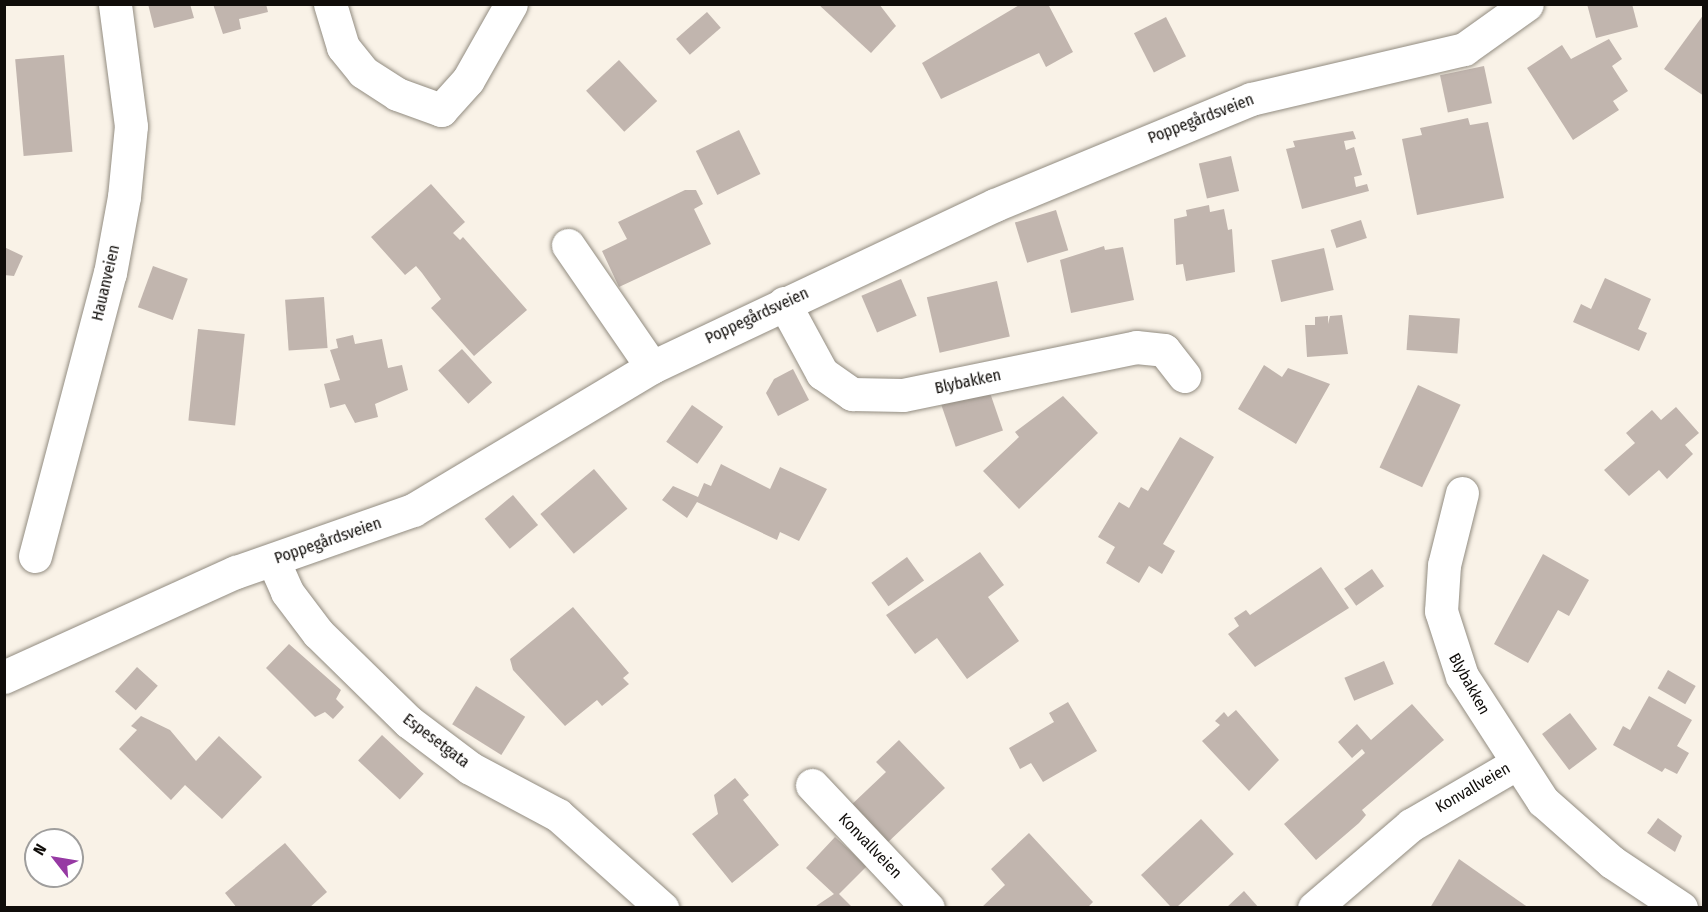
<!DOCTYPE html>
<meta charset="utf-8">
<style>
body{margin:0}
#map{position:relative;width:1708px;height:912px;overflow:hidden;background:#f9f2e7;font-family:"Fira Sans Condensed",sans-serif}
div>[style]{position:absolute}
.building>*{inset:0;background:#c1b5ae;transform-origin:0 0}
.roads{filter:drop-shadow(0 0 2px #928c81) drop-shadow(0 0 2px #928c81)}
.minor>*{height:33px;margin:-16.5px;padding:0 16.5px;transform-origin:16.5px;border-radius:16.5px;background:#fff}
span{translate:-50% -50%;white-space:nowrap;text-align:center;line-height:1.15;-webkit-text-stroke:4.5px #fff;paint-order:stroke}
.street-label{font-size:16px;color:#100d0a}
.frame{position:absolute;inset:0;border:6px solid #100d0a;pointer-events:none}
.north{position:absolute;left:24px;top:828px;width:60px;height:60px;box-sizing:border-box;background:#fff;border:2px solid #9f9e9d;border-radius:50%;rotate:301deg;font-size:16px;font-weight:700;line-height:24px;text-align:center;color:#100d0a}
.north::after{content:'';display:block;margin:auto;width:21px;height:27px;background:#9639a3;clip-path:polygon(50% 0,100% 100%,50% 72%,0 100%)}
</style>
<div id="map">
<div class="building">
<i style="clip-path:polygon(148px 4px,190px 4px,194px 18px,154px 28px)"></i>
<i style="clip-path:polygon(213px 4px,266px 4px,268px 12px,239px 19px,241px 29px,223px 34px)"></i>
<i style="clip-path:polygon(818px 4px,879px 4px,896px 26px,871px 53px)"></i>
<i style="clip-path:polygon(1021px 4px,1048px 4px,1073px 52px,1046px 67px,1039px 53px,941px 99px,922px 63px)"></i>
<i style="clip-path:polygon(1587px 4px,1632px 4px,1638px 27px,1596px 38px)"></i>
<i style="left:707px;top:12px;width:21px;height:41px;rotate:49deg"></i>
<i style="clip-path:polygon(1704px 14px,1704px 96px,1664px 69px)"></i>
<i style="left:1166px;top:17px;width:44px;height:36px;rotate:63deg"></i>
<i style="clip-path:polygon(1609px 39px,1622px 59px,1612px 66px,1628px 91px,1613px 101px,1619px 110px,1573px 140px,1527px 68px,1562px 45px,1571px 59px)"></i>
<i style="left:64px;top:55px;width:97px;height:49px;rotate:85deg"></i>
<i style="left:619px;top:60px;width:56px;height:45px;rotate:47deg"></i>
<i style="left:1484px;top:66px;width:38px;height:45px;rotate:78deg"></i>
<i style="clip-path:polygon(1468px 118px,1470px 125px,1488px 122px,1504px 198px,1417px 215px,1402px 139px,1422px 135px,1420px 128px)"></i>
<i style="left:739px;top:130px;width:49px;height:48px;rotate:64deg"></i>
<i style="clip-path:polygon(1353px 131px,1356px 139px,1344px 141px,1346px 150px,1354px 147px,1362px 175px,1354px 177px,1356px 187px,1367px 184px,1369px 191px,1302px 209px,1286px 149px,1295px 147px,1293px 141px)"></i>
<i style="left:1231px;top:156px;width:36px;height:33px;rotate:77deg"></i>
<i style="clip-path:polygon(431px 184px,465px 222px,453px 233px,460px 240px,463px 237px,527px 310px,474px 356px,431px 308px,441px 299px,422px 273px,416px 266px,405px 275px,371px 237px)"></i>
<i style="clip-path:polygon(685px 190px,696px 190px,703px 204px,694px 209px,711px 244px,619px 287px,602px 251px,627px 239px,618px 222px)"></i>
<i style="clip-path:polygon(1209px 205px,1210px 212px,1224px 209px,1228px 230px,1232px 229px,1235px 272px,1186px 281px,1183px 264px,1176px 265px,1174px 219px,1187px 216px,1186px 210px)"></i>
<i style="left:1056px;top:210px;width:42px;height:43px;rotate:73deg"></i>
<i style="left:1361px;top:220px;width:19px;height:32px;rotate:72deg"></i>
<i style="clip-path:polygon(1104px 246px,1105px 250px,1123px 247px,1134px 300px,1071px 313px,1060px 260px)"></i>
<i style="clip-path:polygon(4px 247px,23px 256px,14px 276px,4px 275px)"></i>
<i style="left:1324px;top:248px;width:43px;height:54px;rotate:77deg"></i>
<i style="left:153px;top:266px;width:37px;height:44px;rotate:20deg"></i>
<i style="clip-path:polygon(1605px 278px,1651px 299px,1638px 329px,1647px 333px,1639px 351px,1573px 322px,1581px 304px,1591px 309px)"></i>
<i style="left:901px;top:279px;width:40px;height:43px;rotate:67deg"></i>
<i style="left:997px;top:281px;width:57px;height:72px;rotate:77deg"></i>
<i style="left:324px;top:297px;width:51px;height:39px;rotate:86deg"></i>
<i style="clip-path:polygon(1342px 315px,1348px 354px,1307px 357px,1305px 325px,1315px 325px,1315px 317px,1328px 316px,1328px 324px,1330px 316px)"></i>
<i style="left:1409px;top:315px;width:51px;height:35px;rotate:4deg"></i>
<i style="left:198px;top:329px;width:47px;height:92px;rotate:6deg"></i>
<i style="clip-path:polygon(353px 335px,355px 344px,382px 339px,388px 368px,402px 365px,408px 390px,375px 404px,378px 417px,355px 423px,345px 404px,330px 408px,324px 384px,340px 380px,330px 350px,338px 348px,336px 339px)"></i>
<i style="left:462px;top:349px;width:45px;height:32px;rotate:48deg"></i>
<i style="clip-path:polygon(1264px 365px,1282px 377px,1288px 368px,1330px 384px,1296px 444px,1238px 409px)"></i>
<i style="clip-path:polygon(793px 369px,809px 400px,778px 416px,766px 393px,774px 379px)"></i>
<i style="left:1418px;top:385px;width:47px;height:91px;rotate:25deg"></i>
<i style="left:988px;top:387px;width:46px;height:50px;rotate:71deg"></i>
<i style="clip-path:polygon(1063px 396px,1098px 433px,1019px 509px,983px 471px,1019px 437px,1015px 432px)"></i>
<i style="left:692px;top:405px;width:38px;height:45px;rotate:35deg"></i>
<i style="clip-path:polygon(1676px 407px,1699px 433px,1685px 445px,1693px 454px,1667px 479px,1659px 470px,1629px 496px,1604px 470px,1635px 443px,1626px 433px,1652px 410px,1661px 420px)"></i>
<i style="clip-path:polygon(1180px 437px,1214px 457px,1163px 544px,1175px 551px,1162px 574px,1149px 566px,1139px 583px,1106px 563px,1115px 547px,1098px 537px,1119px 502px,1129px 508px,1141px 487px,1148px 491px)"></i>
<i style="clip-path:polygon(721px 464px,770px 489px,780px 467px,827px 489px,799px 541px,780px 532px,777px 540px,697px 502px,687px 518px,662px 500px,673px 486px,698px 497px,704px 483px,711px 486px)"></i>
<i style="left:594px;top:469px;width:52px;height:70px;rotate:50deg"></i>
<i style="left:513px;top:495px;width:39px;height:37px;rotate:50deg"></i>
<i style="clip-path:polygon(980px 552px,1004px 585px,988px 597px,1019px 641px,967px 679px,937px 638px,915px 654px,886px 615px)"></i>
<i style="clip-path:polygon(1543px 554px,1589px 580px,1569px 616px,1558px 610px,1528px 663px,1494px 644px)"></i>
<i style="left:907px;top:557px;width:29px;height:44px;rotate:54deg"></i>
<i style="clip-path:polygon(1321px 567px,1349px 608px,1255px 667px,1228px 634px,1239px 626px,1234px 618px,1246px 610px,1250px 615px)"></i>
<i style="left:1372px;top:569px;width:21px;height:34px;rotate:55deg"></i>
<i style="clip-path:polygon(573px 607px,629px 673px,623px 678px,629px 684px,602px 706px,597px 700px,565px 726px,513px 670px,510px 659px)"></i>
<i style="clip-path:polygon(289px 644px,341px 690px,336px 699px,344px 707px,333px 719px,325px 712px,315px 717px,266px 668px)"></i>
<i style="left:1384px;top:661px;width:25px;height:43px;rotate:67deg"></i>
<i style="left:137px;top:667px;width:28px;height:33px;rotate:42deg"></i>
<i style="left:1668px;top:670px;width:32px;height:21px;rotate:30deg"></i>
<i style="left:476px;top:686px;width:58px;height:45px;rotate:32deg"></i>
<i style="clip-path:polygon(1649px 696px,1692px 720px,1677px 746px,1689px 753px,1677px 774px,1665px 768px,1662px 772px,1613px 745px,1623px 726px,1630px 730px)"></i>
<i style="clip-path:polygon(1068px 702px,1097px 751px,1043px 782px,1031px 763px,1020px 769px,1009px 748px,1054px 722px,1049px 713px)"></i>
<i style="clip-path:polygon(1412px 704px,1444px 740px,1362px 810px,1366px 815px,1359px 823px,1316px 860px,1284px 824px,1365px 753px,1362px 749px,1352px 758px,1338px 742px,1357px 724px,1371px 740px)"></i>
<i style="clip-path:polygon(1236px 710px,1279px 760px,1249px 791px,1202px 741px,1220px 725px,1215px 721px,1224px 712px,1228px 717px)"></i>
<i style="left:1570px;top:713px;width:45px;height:35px;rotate:53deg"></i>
<i style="clip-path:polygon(141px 716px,170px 730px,196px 761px,219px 736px,262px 777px,222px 819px,185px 785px,171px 800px,119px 749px,137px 730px,131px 726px)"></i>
<i style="left:382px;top:735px;width:57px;height:35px;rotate:43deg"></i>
<i style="clip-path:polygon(899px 740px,945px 788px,885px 845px,848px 808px,886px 772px,876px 762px)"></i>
<i style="clip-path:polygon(735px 778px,749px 795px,743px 800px,779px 845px,732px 883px,692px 834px,718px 814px,714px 795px)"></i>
<i style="clip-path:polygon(1658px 818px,1682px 836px,1675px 852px,1647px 833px)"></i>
<i style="left:1201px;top:819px;width:48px;height:82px;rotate:47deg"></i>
<i style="clip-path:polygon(1029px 833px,1093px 902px,1087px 908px,981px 908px,1005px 885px,991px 869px)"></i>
<i style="clip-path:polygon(835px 837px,867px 866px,839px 894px,853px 908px,813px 908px,834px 894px,806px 868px)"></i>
<i style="clip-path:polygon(285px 843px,327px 892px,309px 908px,237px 908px,225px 893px)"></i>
<i style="clip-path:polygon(1459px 859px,1529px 908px,1430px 908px)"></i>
<i style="clip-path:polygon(1244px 891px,1259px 908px,1226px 908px)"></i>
</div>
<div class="roads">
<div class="minor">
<i style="left:330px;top:4px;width:45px;rotate:73.2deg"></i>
<i style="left:343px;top:47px;width:32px;rotate:51deg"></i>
<i style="left:363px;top:72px;width:40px;rotate:32.9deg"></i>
<i style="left:397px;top:94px;width:47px;rotate:20deg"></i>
<i style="left:441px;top:110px;width:40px;rotate:-48deg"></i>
<i style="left:468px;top:80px;width:87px;rotate:-60.5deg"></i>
<i style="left:568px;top:245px;width:148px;rotate:55.5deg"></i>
<i style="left:784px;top:303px;width:80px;rotate:61.5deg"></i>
<i style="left:822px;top:373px;width:37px;rotate:35deg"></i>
<i style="left:852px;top:394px;width:51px;rotate:1.1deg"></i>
<i style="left:903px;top:395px;width:238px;rotate:-11.6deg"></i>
<i style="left:1136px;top:347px;width:28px;rotate:6deg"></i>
<i style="left:1164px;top:350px;width:33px;rotate:52deg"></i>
<i style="left:1462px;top:493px;width:74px;rotate:104deg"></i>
<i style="left:1444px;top:565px;width:46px;rotate:93.7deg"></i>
<i style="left:1441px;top:611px;width:68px;rotate:72.1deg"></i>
<i style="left:1462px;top:676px;width:149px;rotate:57.1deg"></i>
<i style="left:1543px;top:801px;width:92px;rotate:41.5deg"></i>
<i style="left:1612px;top:862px;width:83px;rotate:33.7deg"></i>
<i style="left:35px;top:556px;width:293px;rotate:-75.2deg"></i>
<i style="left:110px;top:273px;width:77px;rotate:-79.6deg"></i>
<i style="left:124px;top:197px;width:71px;rotate:-84.4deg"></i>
<i style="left:131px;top:126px;width:123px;rotate:-97.5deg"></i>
<i style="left:273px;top:560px;width:35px;rotate:66deg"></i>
<i style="left:287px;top:592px;width:51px;rotate:52.9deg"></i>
<i style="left:318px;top:633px;width:127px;rotate:44.4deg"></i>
<i style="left:409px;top:722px;width:76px;rotate:37deg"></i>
<i style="left:470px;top:768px;width:100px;rotate:28.1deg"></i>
<i style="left:558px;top:815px;width:140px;rotate:41.8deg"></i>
<i style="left:4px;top:677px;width:255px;rotate:-24.4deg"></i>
<i style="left:236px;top:572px;width:188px;rotate:-19.3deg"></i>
<i style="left:413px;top:510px;width:279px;rotate:-30.9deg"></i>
<i style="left:652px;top:367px;width:379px;rotate:-25.3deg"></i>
<i style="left:995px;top:205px;width:277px;rotate:-22.5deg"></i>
<i style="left:1251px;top:99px;width:219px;rotate:-13.2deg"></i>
<i style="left:1464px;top:49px;width:77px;rotate:-35.5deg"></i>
<i style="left:812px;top:785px;width:169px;rotate:46.7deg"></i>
<i style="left:1314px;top:908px;width:128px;rotate:-40.6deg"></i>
<i style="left:1411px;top:825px;width:121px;rotate:-30.2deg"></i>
</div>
</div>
<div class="street-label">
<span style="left:1201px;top:119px;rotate:-21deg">Poppegårdsveien</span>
<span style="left:106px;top:283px;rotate:-77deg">Hauanveien</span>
<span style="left:757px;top:316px;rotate:-25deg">Poppegårdsveien</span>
<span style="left:968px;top:382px;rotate:-12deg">Blybakken</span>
<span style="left:328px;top:541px;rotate:-19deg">Poppegårdsveien</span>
<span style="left:1469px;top:684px;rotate:61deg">Blybakken</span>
<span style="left:436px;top:741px;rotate:37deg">Espesetgata</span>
<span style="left:1473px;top:788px;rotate:-30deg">Konvallveien</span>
<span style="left:870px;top:846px;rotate:46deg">Konvallveien</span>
</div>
<div class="frame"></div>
<div class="north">N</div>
</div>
